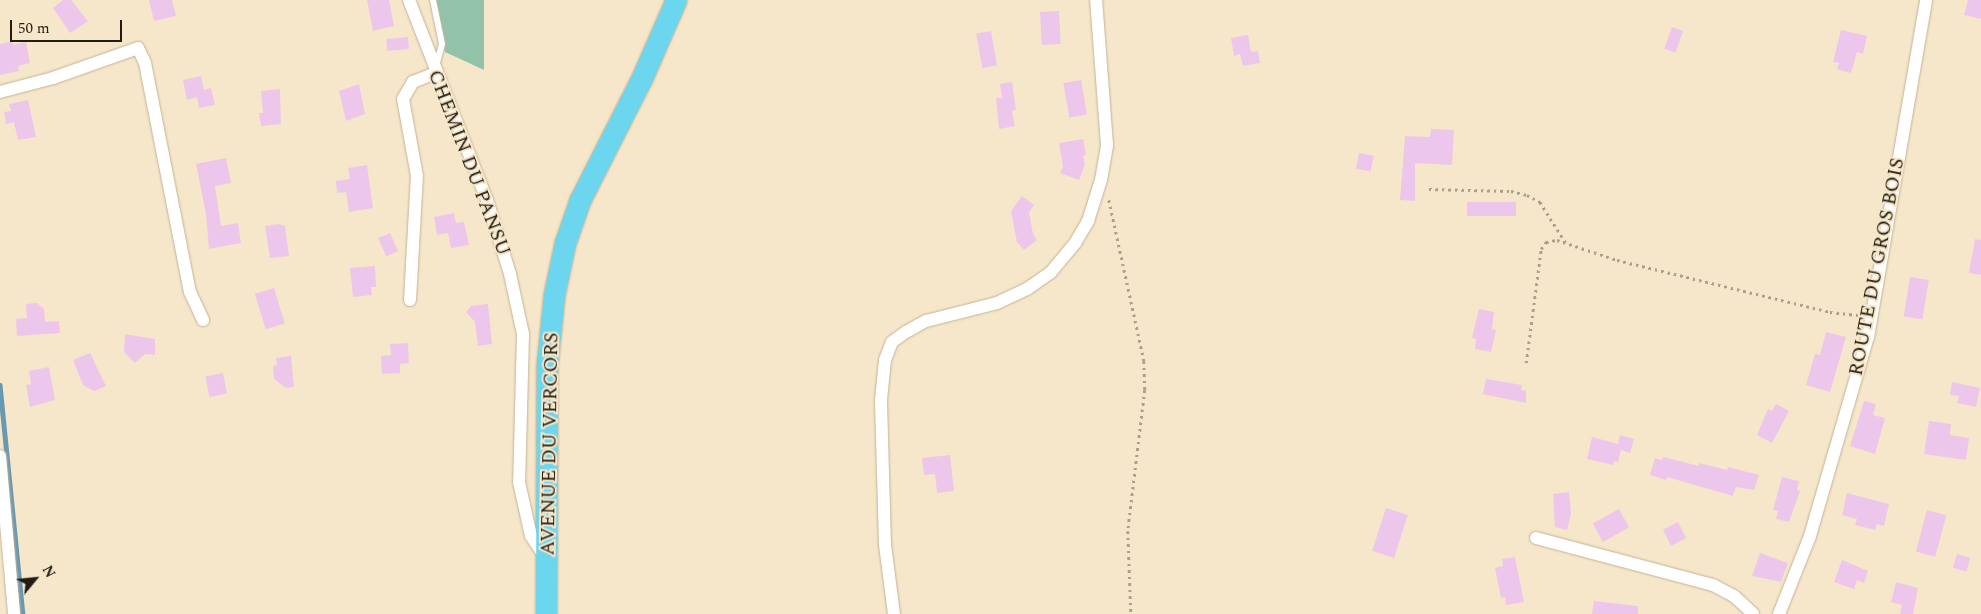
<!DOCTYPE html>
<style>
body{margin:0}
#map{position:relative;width:1981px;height:614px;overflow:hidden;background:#f7e7ca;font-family:Spectral,serif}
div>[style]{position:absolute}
.forest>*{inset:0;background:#92c3aa}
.stream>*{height:4.5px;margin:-2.25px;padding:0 2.25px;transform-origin:2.25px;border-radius:2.25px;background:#6998b1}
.building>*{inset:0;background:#ecc7eb;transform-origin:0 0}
.path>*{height:2.5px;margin-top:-1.25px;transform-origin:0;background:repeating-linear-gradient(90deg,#ada08a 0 2.5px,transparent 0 6.5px)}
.roads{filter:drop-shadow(0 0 1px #c3b397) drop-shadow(0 0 1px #c3b397)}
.service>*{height:6px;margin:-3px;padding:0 3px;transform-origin:3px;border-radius:3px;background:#fff}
.minor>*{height:12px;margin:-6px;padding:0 6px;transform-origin:6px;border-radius:6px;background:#fff}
.primary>*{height:21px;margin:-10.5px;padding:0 10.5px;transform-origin:10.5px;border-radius:10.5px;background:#6dd6ef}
span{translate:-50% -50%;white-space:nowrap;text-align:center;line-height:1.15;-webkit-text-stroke:4px #f7e7ca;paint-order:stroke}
.street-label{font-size:20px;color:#221c12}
.north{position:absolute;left:10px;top:554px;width:50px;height:50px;-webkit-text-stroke:4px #f7e7ca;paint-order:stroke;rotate:62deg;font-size:14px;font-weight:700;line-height:20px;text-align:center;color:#221c12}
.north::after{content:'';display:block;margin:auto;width:18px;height:22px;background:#221c12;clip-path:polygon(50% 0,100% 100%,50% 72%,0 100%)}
.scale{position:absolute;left:10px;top:20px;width:112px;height:22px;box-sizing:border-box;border:2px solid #221c12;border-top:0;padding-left:6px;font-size:15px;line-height:18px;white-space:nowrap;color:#221c12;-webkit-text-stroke:4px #f7e7ca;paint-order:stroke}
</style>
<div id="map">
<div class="forest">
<i style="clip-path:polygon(432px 0,484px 0,484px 70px,445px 52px)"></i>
</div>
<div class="stream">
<i style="left:0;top:385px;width:230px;rotate:84.3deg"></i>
</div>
<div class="building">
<i style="clip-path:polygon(63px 0,71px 0,88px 21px,70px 33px,53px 8px)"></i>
<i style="clip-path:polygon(149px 0,172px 0,176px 16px,154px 21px)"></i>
<i style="clip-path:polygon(367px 0,389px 0,394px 26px,373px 31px)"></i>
<i style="clip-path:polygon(1968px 0,1981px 0,1981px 19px,1964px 15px)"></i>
<i style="left:1059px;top:11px;width:33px;height:19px;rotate:87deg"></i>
<i style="left:1672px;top:27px;width:12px;height:23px;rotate:20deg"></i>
<i style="clip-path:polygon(1841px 30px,1867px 36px,1863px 54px,1857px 52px,1851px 73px,1837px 69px,1839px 63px,1833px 62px)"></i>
<i style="left:991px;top:31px;width:35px;height:15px;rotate:80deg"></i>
<i style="clip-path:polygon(1248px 35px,1251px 52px,1258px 51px,1260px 63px,1243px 66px,1240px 54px,1234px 56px,1231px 38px)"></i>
<i style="left:408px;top:37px;width:12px;height:22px;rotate:85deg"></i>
<i style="clip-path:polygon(13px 41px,13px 45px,26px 42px,30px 63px,18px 66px,19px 71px,0 75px,0 44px)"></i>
<i style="clip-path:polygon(201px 76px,204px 90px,211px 88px,215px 105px,199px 108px,197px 97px,187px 100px,183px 80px)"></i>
<i style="left:1081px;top:80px;width:35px;height:18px;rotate:80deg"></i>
<i style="clip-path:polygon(1012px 82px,1016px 110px,1012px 111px,1015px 126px,999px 129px,996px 98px,1002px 98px,1000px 84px)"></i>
<i style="clip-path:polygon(359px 84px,365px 114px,346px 121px,339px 91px)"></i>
<i style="clip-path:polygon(280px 89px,281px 124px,261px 126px,259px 113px,263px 113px,261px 91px)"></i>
<i style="clip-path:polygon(28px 100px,36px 137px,18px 140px,14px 122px,6px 124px,4px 112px,11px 111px,9px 104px)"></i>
<i style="clip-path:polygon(1431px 129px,1454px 130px,1452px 165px,1415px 163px,1415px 201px,1400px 200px,1405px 136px,1430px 137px)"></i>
<i style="clip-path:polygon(1083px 139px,1086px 155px,1083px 156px,1085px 164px,1079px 180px,1060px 173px,1063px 167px,1059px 143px)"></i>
<i style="left:1359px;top:153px;width:15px;height:16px;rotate:11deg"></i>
<i style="clip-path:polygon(226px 158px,231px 183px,215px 186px,221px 226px,238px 223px,241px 243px,209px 249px,206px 214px,196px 164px)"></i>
<i style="clip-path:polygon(367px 165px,373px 208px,349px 212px,346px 192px,337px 193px,336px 181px,350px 179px,348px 168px)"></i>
<i style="clip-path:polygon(1022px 196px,1034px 205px,1029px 212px,1033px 234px,1037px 240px,1024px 250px,1017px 242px,1011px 211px)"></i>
<i style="left:1467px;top:202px;width:49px;height:14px"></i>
<i style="clip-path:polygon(454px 213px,456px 223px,464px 222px,469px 245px,451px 248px,448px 233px,437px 235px,434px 217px)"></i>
<i style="clip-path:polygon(278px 224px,285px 226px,289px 256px,270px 258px,265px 226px)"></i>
<i style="left:390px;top:233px;width:20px;height:13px;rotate:66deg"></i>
<i style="clip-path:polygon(1975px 239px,1981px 240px,1981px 275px,1969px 273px)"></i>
<i style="clip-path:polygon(375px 266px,376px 287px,371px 287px,372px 295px,353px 297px,350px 268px)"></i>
<i style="left:1910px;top:277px;width:19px;height:40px;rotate:9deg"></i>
<i style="left:274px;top:288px;width:37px;height:20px;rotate:73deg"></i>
<i style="clip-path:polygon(37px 303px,44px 309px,45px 322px,59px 321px,60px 333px,17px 336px,16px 319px,27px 318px,26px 304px)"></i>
<i style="clip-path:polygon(488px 304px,492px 344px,478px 346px,475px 322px,466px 312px,471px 306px)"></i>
<i style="clip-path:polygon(1479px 309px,1494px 312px,1492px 329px,1496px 330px,1491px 352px,1475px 349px,1476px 339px,1472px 338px)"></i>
<i style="clip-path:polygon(1826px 332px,1846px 337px,1830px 392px,1806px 385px,1815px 354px,1820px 355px)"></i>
<i style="clip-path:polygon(125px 334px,155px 339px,155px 355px,145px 354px,135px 363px,124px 352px)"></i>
<i style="clip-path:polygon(408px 343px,409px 363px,400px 364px,400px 373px,382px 374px,381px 356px,391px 355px,390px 344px)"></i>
<i style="clip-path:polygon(90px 353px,106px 386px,94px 391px,83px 385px,73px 360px)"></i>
<i style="clip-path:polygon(291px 356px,294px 387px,286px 388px,274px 379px,273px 366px,277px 365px,276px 358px)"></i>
<i style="clip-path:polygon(49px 367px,55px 400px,30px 407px,26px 385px,31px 384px,29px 371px)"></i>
<i style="left:223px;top:373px;width:21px;height:18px;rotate:79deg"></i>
<i style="clip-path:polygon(1486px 379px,1522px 385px,1521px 390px,1526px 391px,1526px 403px,1483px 394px)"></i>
<i style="clip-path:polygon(1952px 382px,1980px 388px,1976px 407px,1957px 403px,1959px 396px,1950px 395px)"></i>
<i style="clip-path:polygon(1864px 401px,1876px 404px,1873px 415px,1885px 418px,1875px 454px,1850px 446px)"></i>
<i style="clip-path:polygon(1776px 404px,1789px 411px,1772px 443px,1757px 435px,1768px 409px,1772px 411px)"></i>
<i style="clip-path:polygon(1929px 421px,1951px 424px,1950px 435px,1969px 438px,1966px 460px,1924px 454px)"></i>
<i style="clip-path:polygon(1620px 435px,1634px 439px,1630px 453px,1621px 450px,1618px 462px,1614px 461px,1613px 465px,1587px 459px,1592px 437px,1618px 444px)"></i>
<i style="clip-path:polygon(950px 455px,954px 491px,937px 493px,935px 474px,924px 475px,922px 458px)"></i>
<i style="clip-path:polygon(1663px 457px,1699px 466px,1699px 463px,1727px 470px,1728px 467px,1759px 475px,1754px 490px,1736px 487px,1733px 496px,1667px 477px,1666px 480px,1650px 475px,1655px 458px,1662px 460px)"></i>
<i style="clip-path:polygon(1782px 477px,1799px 481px,1797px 490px,1800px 491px,1789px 522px,1776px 519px,1778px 511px,1773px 510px)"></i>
<i style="clip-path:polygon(1569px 492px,1571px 514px,1567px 530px,1555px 527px,1553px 494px)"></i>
<i style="clip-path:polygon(1847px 493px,1889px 504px,1884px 526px,1877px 524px,1875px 530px,1855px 525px,1857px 519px,1842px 515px)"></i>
<i style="left:1386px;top:508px;width:23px;height:45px;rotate:18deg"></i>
<i style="left:1619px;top:509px;width:21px;height:30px;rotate:61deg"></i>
<i style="left:1927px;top:510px;width:20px;height:43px;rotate:15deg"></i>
<i style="left:1678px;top:522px;width:18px;height:17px;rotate:63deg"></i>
<i style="clip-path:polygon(1760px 553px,1788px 563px,1781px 582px,1752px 576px)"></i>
<i style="left:1957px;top:554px;width:14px;height:14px;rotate:17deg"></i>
<i style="clip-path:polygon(1515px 557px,1524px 602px,1506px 605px,1505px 597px,1501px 598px,1495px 568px,1503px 566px,1502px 559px)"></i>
<i style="clip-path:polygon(1842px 560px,1868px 571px,1864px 583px,1857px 580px,1854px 589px,1834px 582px)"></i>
<i style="clip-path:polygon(1896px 582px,1918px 588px,1913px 614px,1900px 614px,1902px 605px,1891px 602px)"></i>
<i style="clip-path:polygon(1594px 601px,1638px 606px,1638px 614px,1592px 614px)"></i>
</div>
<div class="path">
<i style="left:1429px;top:189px;width:82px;rotate:1.4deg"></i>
<i style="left:1511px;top:191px;width:16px;rotate:14deg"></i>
<i style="left:1527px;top:195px;width:15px;rotate:28deg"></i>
<i style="left:1540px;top:202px;width:49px;rotate:57.6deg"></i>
<i style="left:1109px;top:200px;width:165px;rotate:77.7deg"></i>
<i style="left:1144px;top:361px;width:29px;rotate:88deg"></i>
<i style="left:1145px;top:390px;width:142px;rotate:96.9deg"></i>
<i style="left:1128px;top:531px;width:83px;rotate:87.9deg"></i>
<i style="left:1526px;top:363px;width:115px;rotate:-82.5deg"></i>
<i style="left:1541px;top:249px;width:9px;rotate:-54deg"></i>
<i style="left:1546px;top:242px;width:11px;rotate:-10deg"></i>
<i style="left:1557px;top:240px;width:63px;rotate:18.4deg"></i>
<i style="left:1617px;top:260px;width:219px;rotate:13.7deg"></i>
<i style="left:1830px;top:312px;width:30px;rotate:6deg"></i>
</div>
<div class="roads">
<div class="service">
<i style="left:433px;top:0;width:45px;rotate:78.4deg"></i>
<i style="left:442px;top:44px;width:24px;rotate:105deg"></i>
</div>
<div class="minor">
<i style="left:409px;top:0;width:215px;rotate:68.7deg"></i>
<i style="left:487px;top:200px;width:77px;rotate:72.7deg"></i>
<i style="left:510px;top:274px;width:61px;rotate:77.8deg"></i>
<i style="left:523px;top:334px;width:148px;rotate:91.5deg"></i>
<i style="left:519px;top:482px;width:55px;rotate:77.5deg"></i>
<i style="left:531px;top:536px;width:25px;rotate:56deg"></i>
<i style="left:0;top:92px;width:55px;rotate:-14.8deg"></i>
<i style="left:53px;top:78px;width:90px;rotate:-19.4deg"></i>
<i style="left:138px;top:48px;width:17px;rotate:65deg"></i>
<i style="left:145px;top:63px;width:233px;rotate:78.9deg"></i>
<i style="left:190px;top:292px;width:31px;rotate:65deg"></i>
<i style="left:410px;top:300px;width:124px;rotate:-86.8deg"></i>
<i style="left:417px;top:176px;width:78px;rotate:-100.3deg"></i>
<i style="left:403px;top:99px;width:20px;rotate:-60deg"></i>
<i style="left:413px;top:82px;width:24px;rotate:-22deg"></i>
<i style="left:0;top:456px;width:159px;rotate:84.9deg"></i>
<i style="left:1536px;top:538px;width:183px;rotate:14.9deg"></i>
<i style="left:1713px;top:585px;width:24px;rotate:28deg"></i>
<i style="left:1734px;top:596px;width:26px;rotate:43deg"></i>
<i style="left:894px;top:614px;width:70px;rotate:-97.4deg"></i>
<i style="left:885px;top:545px;width:145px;rotate:-91.6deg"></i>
<i style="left:881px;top:400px;width:40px;rotate:-84.3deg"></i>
<i style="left:885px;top:360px;width:19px;rotate:-69deg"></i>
<i style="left:892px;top:342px;width:17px;rotate:-36deg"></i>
<i style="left:906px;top:332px;width:23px;rotate:-29deg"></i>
<i style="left:926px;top:321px;width:73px;rotate:-14.2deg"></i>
<i style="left:997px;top:303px;width:33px;rotate:-25deg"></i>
<i style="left:1027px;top:289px;width:29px;rotate:-35deg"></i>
<i style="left:1051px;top:272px;width:38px;rotate:-50deg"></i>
<i style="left:1075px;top:243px;width:26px;rotate:-59deg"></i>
<i style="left:1088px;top:221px;width:43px;rotate:-72.4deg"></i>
<i style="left:1101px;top:180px;width:36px;rotate:-80deg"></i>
<i style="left:1107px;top:145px;width:145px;rotate:-94.3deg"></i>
<i style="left:1779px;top:614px;width:84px;rotate:-68.3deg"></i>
<i style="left:1810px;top:536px;width:207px;rotate:-73.8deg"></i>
<i style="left:1868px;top:337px;width:342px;rotate:-80.2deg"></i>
</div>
<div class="primary">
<i style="left:546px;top:614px;width:250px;rotate:-89.8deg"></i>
<i style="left:547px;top:364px;width:69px;rotate:-84.2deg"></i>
<i style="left:554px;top:295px;width:53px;rotate:-78.1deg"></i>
<i style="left:565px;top:243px;width:46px;rotate:-70.8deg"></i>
<i style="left:580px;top:200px;width:135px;rotate:-63.1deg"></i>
<i style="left:641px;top:80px;width:87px;rotate:-66.4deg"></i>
</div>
</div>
<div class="street-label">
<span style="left:469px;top:163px;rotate:69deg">CHEMIN DU PANSU</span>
<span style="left:1877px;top:267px;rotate:-79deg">ROUTE DU GROS BOIS</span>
<span style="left:550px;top:444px;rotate:-89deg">AVENUE DU VERCORS</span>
</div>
<div class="north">N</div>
<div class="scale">50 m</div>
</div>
